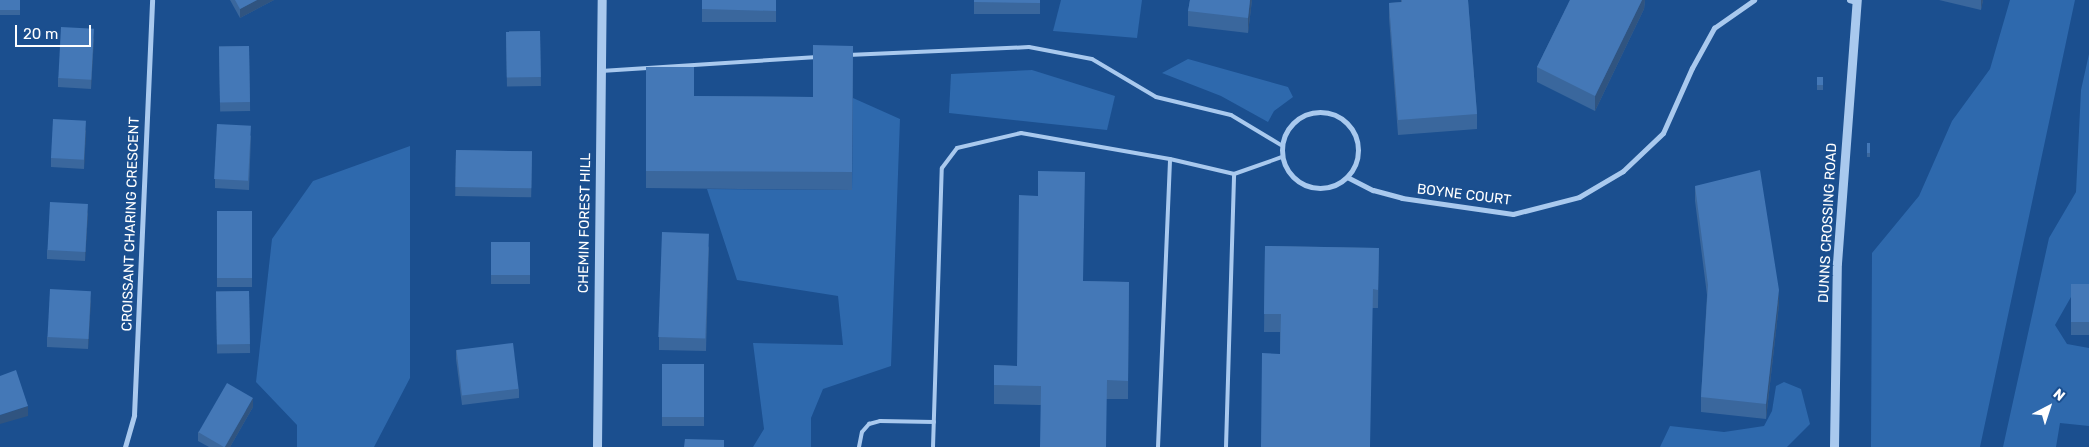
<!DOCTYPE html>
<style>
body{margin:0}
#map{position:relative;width:2089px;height:447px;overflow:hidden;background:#1b4f8f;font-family:Rubik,sans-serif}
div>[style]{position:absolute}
.green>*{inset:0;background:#2e69ad}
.service>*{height:4px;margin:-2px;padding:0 2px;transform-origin:2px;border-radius:2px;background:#a9c9ee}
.minor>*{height:5px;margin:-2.5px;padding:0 2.5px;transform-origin:2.5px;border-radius:2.5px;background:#a9c9ee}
.minor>.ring{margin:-2.5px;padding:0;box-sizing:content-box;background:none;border:5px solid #a9c9ee;border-radius:50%}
.tertiary>*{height:9px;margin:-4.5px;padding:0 4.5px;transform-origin:4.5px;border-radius:4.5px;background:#a9c9ee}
.wall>*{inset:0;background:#3a679d;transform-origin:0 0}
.shaded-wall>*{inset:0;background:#305480}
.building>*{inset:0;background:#4478b7;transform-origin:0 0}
span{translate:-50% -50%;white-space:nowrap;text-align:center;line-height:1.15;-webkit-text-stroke:4px #1b4f8f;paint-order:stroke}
.street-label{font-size:14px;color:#fff}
.north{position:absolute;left:2024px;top:382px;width:50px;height:50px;-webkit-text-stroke:4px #1b4f8f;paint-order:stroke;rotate:40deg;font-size:14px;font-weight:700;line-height:20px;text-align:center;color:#fff}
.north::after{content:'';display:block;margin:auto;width:18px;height:22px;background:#fff;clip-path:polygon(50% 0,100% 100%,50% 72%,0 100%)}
.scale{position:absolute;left:15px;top:25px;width:76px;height:22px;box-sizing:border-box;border:2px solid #fff;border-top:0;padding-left:6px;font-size:15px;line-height:18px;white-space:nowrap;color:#fff;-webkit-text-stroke:4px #1b4f8f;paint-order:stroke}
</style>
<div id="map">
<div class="green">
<i style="clip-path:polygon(1061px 0,1142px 0,1137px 38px,1053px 31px)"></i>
<i style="clip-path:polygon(2010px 0,2075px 0,1980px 447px,1871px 447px,1872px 253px,1919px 196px,1952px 121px,1990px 69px)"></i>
<i style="clip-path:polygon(2089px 54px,2089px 297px,2071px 297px,2055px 325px,2067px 344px,2089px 348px,2089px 426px,2060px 423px,2056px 447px,2003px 447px,2049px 238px,2076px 192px,2081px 90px)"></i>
<i style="clip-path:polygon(1188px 59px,1288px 87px,1293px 97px,1274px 111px,1268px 122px,1221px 96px,1162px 73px)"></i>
<i style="clip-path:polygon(1032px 70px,1115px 96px,1107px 130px,949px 113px,951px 74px)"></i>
<i style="clip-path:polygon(853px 98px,900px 119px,891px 366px,823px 389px,811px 418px,811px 447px,753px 447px,764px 429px,753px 343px,843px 345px,838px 296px,737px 280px,707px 189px,852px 190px)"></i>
<i style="clip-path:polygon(410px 146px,410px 378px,374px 447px,297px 447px,297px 425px,256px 382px,272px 239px,313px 181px)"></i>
<i style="clip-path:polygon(1784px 382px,1801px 389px,1810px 424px,1787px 447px,1660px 447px,1670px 426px,1724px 432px,1764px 426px,1772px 411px,1776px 386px)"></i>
</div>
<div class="service">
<i style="left:848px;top:55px;width:181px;rotate:-2.5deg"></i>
<i style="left:1029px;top:47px;width:64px;rotate:10.8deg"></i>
<i style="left:1092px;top:59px;width:74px;rotate:30.7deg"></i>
<i style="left:1156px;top:97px;width:77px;rotate:13.5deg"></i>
<i style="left:1231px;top:115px;width:58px;rotate:31deg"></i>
<i style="left:601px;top:71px;width:217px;rotate:-3.7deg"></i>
<i style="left:859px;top:447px;width:15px;rotate:-79deg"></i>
<i style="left:862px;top:432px;width:11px;rotate:-49deg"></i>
<i style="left:869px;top:424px;width:11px;rotate:-15deg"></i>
<i style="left:880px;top:421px;width:54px;rotate:1.1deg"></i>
<i style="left:933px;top:447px;width:279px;rotate:-88.2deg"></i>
<i style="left:942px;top:168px;width:25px;rotate:-53deg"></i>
<i style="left:957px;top:148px;width:66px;rotate:-13.2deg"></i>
<i style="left:1021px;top:133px;width:151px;rotate:9.9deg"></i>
<i style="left:1170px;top:159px;width:66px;rotate:13.2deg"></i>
<i style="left:1234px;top:174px;width:51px;rotate:-19.5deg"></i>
<i style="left:1158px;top:447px;width:288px;rotate:-87.6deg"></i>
<i style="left:1226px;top:447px;width:273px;rotate:-88.3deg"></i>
</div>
<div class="minor">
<i style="left:1849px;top:0;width:7px;rotate:16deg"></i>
<i class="ring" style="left:1282px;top:112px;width:71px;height:71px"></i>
<i style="left:1347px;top:177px;width:29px;rotate:27deg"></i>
<i style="left:1373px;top:190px;width:30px;rotate:15deg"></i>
<i style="left:1402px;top:198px;width:112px;rotate:8.2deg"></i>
<i style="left:1513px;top:214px;width:68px;rotate:-14.4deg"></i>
<i style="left:1579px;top:197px;width:51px;rotate:-30.6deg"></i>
<i style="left:1623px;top:171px;width:55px;rotate:-43.5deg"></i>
<i style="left:1663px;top:133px;width:71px;rotate:-66deg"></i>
<i style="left:1692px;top:68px;width:46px;rotate:-61.2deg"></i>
<i style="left:1714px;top:28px;width:49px;rotate:-35deg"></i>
<i style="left:125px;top:447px;width:33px;rotate:-74deg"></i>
<i style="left:134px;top:415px;width:415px;rotate:-87.5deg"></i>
</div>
<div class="tertiary">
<i style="left:597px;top:447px;width:447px;rotate:-89.4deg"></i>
<i style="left:1834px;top:447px;width:184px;rotate:-89.1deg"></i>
<i style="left:1837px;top:263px;width:264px;rotate:-85.7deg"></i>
</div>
<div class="wall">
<i style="left:0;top:0;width:20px;height:15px"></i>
<i style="clip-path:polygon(230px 0,274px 0,240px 18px)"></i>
<i style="left:702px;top:0;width:74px;height:22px"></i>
<i style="left:974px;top:0;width:66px;height:14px"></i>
<i style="clip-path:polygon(1190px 0,1252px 0,1248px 33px,1188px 26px,1188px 11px)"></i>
<i style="clip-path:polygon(1401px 0,1468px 0,1477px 114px,1477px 129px,1398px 135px,1389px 18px,1389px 3px,1401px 2px)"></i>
<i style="clip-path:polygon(1570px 0,1645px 0,1644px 9px,1595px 111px,1537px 82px,1537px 67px)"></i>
<i style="clip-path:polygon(1939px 0,1983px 0,1981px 10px)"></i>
<i style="left:540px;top:31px;width:55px;height:34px;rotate:89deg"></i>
<i style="clip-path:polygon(94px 38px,91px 89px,58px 87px,58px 78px)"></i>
<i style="left:249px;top:46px;width:65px;height:30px;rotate:89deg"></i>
<i style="clip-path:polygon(853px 46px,852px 190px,646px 188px,646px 67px,694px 96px,813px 97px)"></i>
<i style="left:1817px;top:77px;width:6px;height:13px"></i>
<i style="clip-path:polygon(86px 130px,84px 169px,51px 167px,51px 158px)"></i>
<i style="clip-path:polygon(251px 135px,249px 190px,215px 188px,215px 179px)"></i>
<i style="left:1867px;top:143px;width:3px;height:14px"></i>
<i style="left:456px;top:150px;width:76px;height:46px;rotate:1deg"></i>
<i style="clip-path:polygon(1695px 186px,1779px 304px,1766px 419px,1701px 412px,1701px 397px,1707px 295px,1695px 201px)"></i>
<i style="left:217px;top:211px;width:35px;height:76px"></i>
<i style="clip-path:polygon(88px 213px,85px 261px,47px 259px,47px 250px)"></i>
<i style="left:491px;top:242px;width:39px;height:42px"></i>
<i style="clip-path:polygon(709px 246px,706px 351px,659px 350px,659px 337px)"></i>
<i style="clip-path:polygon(1265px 246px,1379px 248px,1378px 308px,1373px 308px,1280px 354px,1280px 332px,1264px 332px)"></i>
<i style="clip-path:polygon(1083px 281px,1129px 282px,1128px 399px,1107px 399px,1040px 405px,994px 404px,994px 365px,1017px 366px)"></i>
<i style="left:2071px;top:284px;width:18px;height:51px"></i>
<i style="left:249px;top:291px;width:62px;height:33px;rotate:89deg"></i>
<i style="clip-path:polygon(91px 300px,88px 349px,47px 347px,47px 337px)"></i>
<i style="clip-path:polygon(456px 350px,519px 389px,519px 398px,462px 405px,456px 359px)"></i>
<i style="left:662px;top:364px;width:42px;height:62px"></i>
<i style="clip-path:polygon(253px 407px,230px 447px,209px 447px,198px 441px,198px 432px)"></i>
</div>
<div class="shaded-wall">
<i style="clip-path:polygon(257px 0,274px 0,240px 18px,240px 9px)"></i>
<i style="clip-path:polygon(1250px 0,1252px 0,1248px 33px,1248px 18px)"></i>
<i style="clip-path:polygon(1642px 0,1645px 0,1644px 9px,1595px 111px,1595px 96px)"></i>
<i style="clip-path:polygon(1981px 0,1983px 0,1981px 10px)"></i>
<i style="clip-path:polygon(94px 29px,94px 38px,91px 89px,91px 80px)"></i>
<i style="clip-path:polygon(86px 121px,86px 130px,84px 169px,84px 160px)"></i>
<i style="clip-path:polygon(88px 204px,88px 213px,85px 261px,85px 252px)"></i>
<i style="clip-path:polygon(1779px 290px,1779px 304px,1766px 419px,1766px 404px)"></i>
<i style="clip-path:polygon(91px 291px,91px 300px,88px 349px,88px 340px)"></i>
<i style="clip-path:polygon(253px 398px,253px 407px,230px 447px,225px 447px)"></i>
<i style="clip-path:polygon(28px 406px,28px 416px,0 424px,0 415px)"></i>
</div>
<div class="building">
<i style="left:0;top:0;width:20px;height:10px"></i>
<i style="clip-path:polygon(235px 0,257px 0,240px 9px)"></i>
<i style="clip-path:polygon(702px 0,776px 0,776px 11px,702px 9px)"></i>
<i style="clip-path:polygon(974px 0,1040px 0,1040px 3px,974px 2px)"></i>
<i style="clip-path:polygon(1190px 0,1250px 0,1248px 18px,1188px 11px)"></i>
<i style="clip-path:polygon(1402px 0,1468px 0,1477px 114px,1398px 120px,1389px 3px,1402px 2px)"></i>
<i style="clip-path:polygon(1570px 0,1642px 0,1595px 96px,1537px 67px)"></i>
<i style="left:61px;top:27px;width:33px;height:51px;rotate:3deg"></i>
<i style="left:540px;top:31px;width:46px;height:34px;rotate:89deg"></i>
<i style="clip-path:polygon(813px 45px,853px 46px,852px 172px,646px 171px,646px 67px,694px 67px,694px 96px,813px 97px)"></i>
<i style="left:249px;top:46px;width:56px;height:30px;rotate:89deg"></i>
<i style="left:1817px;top:77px;width:6px;height:8px"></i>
<i style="left:53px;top:119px;width:33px;height:39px;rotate:3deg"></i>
<i style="left:217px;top:124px;width:34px;height:55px;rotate:3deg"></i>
<i style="left:1867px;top:143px;width:3px;height:10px"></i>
<i style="left:456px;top:150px;width:76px;height:37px;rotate:1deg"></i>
<i style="clip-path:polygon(1760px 170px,1779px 290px,1766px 404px,1701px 397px,1708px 285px,1695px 186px)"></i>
<i style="clip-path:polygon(1038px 171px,1085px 172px,1083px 281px,1129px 282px,1128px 381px,1107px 380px,1106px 447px,1040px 447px,1041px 386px,994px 385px,994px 365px,1017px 366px,1019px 195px,1038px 196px)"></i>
<i style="left:50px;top:202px;width:38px;height:48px;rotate:3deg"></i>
<i style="left:217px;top:211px;width:35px;height:67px"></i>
<i style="left:662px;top:232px;width:47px;height:105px;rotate:2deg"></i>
<i style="left:491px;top:242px;width:39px;height:33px"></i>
<i style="clip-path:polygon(1265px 246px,1379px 248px,1378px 290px,1373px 289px,1370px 447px,1261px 447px,1262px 353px,1280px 354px,1281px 314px,1264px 314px)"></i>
<i style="left:2071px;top:284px;width:18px;height:38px"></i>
<i style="left:50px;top:289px;width:41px;height:48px;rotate:3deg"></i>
<i style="left:249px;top:291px;width:53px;height:33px;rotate:89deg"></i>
<i style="left:513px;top:343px;width:46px;height:57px;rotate:83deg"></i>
<i style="left:662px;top:364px;width:42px;height:53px"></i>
<i style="clip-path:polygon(16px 370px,28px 406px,0 415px,0 376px)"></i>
<i style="left:227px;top:383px;width:30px;height:57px;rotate:30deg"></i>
<i style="clip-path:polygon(685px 439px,724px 440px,724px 447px,684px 447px)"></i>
</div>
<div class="street-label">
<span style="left:1464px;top:195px;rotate:7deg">BOYNE COURT</span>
<span style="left:585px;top:223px;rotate:-89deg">CHEMIN FOREST HILL</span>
<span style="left:1828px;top:223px;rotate:-87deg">DUNNS CROSSING ROAD</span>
<span style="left:131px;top:224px;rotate:-88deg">CROISSANT CHARING CRESCENT</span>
</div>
<div class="north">N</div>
<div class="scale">20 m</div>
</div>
